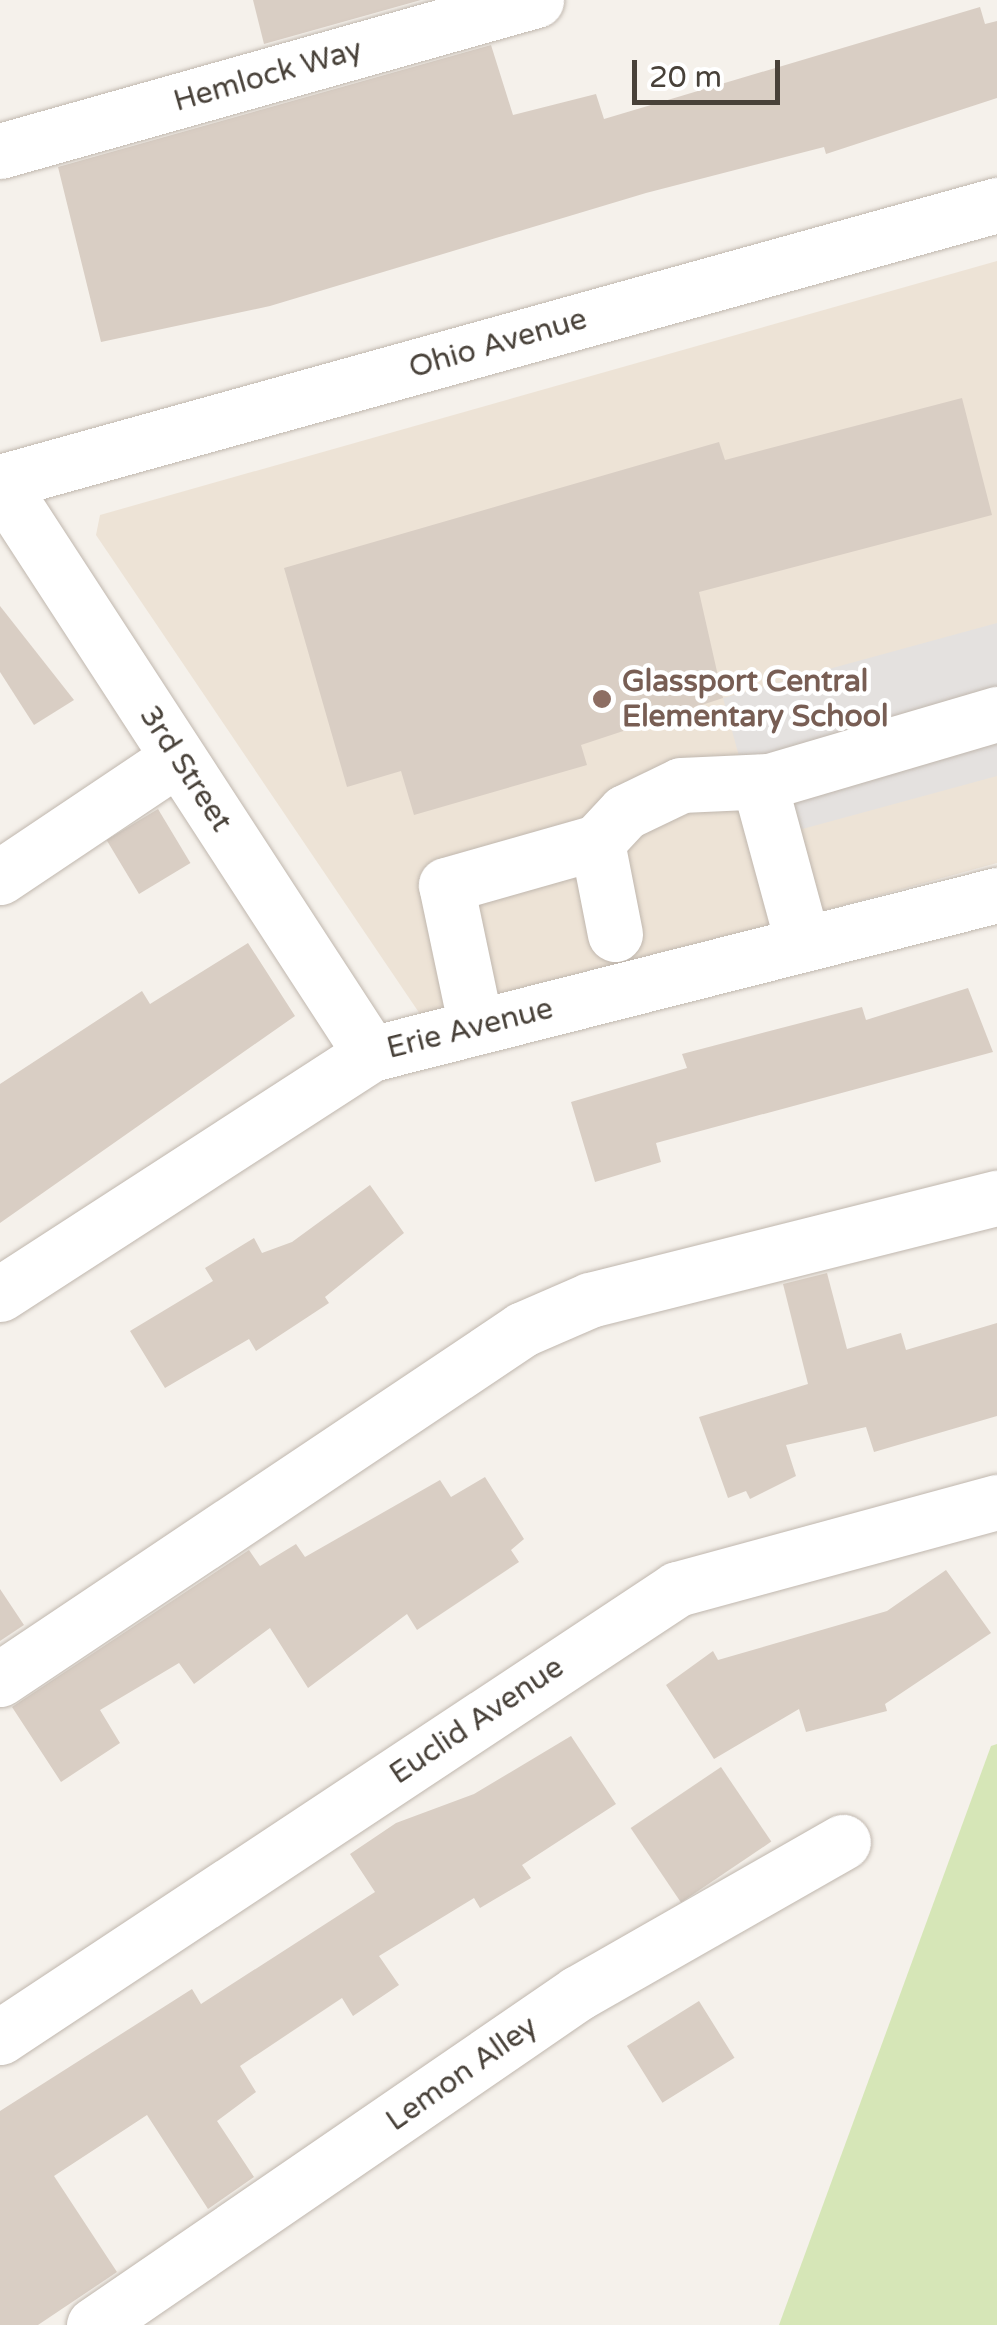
<!DOCTYPE html>
<style>
body{margin:0}
#map{position:relative;width:997px;height:2325px;overflow:hidden;background:#f5f1eb;font-family:"Varela Round",sans-serif}
div>[style]{position:absolute}
.education>*{inset:0;background:#ede3d6}
.green>*{inset:0;background:#d6e6b7}
.parking>*{inset:0;background:#e4e1df}
.building>*{inset:0;background:#d9cec4;transform-origin:0 0}
.roads{filter:drop-shadow(0 0 2px #c0b7ae) drop-shadow(0 0 2px #c0b7ae)}
.minor>*{height:55px;margin:-27.5px;padding:0 27.5px;transform-origin:27.5px;border-radius:27.5px;background:#fff}
.dots>*{width:28px;height:28px;translate:-50% -50%;box-sizing:border-box;border:5px solid #fff;border-radius:50%}
span{translate:-50% -50%;white-space:nowrap;text-align:center;line-height:1.15;-webkit-text-stroke:9px #fff;paint-order:stroke}
.street-label{font-size:30px;color:#484139}
.education-label{font-size:30px;color:#785e54;font-weight:700}
.left{translate:0 -50%;text-align:left}
.scale{position:absolute;left:632px;top:60px;width:148px;height:45px;box-sizing:border-box;border:5px solid #484139;border-top:0;padding-left:12px;font-size:30px;line-height:35px;white-space:nowrap;color:#484139;-webkit-text-stroke:8px #fff;paint-order:stroke}
</style>
<div id="map">
<div class="education">
<i style="clip-path:polygon(997px 261px,997px 863px,424px 1020px,96px 535px,100px 515px)"></i>
</div>
<div class="green">
<i style="clip-path:polygon(997px 1744px,997px 2325px,779px 2325px,991px 1746px)"></i>
</div>
<div class="parking">
<i style="clip-path:polygon(997px 623px,997px 776px,762px 840px,723px 698px)"></i>
</div>
<div class="building">
<i style="clip-path:polygon(253px 0,421px 0,264px 44px)"></i>
<i style="clip-path:polygon(980px 7px,985px 24px,997px 21px,997px 98px,826px 154px,824px 147px,646px 193px,270px 306px,101px 342px,58px 167px,491px 45px,513px 115px,596px 94px,604px 119px)"></i>
<i style="clip-path:polygon(962px 398px,992px 515px,699px 592px,723px 698px,581px 745px,587px 765px,414px 815px,401px 771px,347px 787px,284px 568px,719px 442px,725px 460px)"></i>
<i style="clip-path:polygon(0 606px,74px 700px,34px 725px,0 672px)"></i>
<i style="left:158px;top:809px;width:63px;height:60px;rotate:59deg"></i>
<i style="clip-path:polygon(248px 943px,295px 1016px,0 1223px,0 1084px,142px 991px,150px 1004px)"></i>
<i style="clip-path:polygon(968px 988px,993px 1052px,656px 1143px,661px 1162px,595px 1182px,571px 1102px,687px 1068px,682px 1054px,862px 1007px,866px 1020px)"></i>
<i style="clip-path:polygon(370px 1185px,404px 1233px,325px 1297px,329px 1303px,256px 1351px,249px 1339px,165px 1388px,130px 1331px,213px 1281px,205px 1268px,254px 1238px,262px 1253px,292px 1242px)"></i>
<i style="clip-path:polygon(827px 1273px,847px 1349px,901px 1333px,906px 1350px,997px 1323px,997px 1416px,874px 1452px,866px 1427px,786px 1445px,796px 1476px,750px 1499px,746px 1491px,728px 1498px,699px 1417px,808px 1384px,783px 1284px)"></i>
<i style="clip-path:polygon(485px 1477px,524px 1539px,511px 1550px,519px 1562px,417px 1630px,407px 1614px,308px 1688px,270px 1628px,194px 1684px,179px 1663px,100px 1710px,120px 1743px,61px 1782px,12px 1707px,249px 1550px,260px 1566px,296px 1544px,305px 1557px,440px 1480px,451px 1497px)"></i>
<i style="clip-path:polygon(946px 1570px,991px 1633px,885px 1704px,887px 1711px,806px 1732px,799px 1709px,714px 1759px,666px 1685px,713px 1651px,718px 1660px,887px 1611px)"></i>
<i style="clip-path:polygon(0 1589px,24px 1625px,0 1641px)"></i>
<i style="clip-path:polygon(571px 1736px,616px 1804px,522px 1865px,531px 1878px,480px 1908px,474px 1898px,379px 1956px,399px 1985px,353px 2016px,342px 1998px,240px 2066px,256px 2092px,217px 2121px,254px 2177px,208px 2209px,147px 2115px,54px 2176px,117px 2272px,38px 2325px,0 2325px,0 2111px,192px 1989px,201px 2004px,375px 1892px,350px 1854px,396px 1823px,474px 1794px)"></i>
<i style="left:721px;top:1767px;width:90px;height:109px;rotate:56deg"></i>
<i style="left:699px;top:2001px;width:67px;height:85px;rotate:58deg"></i>
</div>
<div class="roads">
<div class="minor">
<i style="left:0;top:151px;width:557px;rotate:-15.73deg"></i>
<i style="left:0;top:482px;width:1035px;rotate:-15.53deg"></i>
<i style="left:0;top:483px;width:681px;rotate:56.99deg"></i>
<i style="left:759px;top:782px;width:168px;rotate:74.8deg"></i>
<i style="left:0;top:877px;width:214px;rotate:-33.8deg"></i>
<i style="left:615px;top:934px;width:94px;rotate:-101.1deg"></i>
<i style="left:597px;top:842px;width:41px;rotate:-47deg"></i>
<i style="left:625px;top:812px;width:62px;rotate:-25.7deg"></i>
<i style="left:681px;top:785px;width:88px;rotate:-2.6deg"></i>
<i style="left:769px;top:781px;width:238px;rotate:-16.4deg"></i>
<i style="left:476px;top:1027px;width:145px;rotate:-101.9deg"></i>
<i style="left:446px;top:885px;width:157px;rotate:-15.9deg"></i>
<i style="left:0;top:1294px;width:442px;rotate:-32.9deg"></i>
<i style="left:371px;top:1054px;width:646px;rotate:-14.25deg"></i>
<i style="left:0;top:1679px;width:629px;rotate:-33.79deg"></i>
<i style="left:523px;top:1329px;width:73px;rotate:-23.4deg"></i>
<i style="left:590px;top:1300px;width:420px;rotate:-14.1deg"></i>
<i style="left:0;top:2037px;width:812px;rotate:-33.49deg"></i>
<i style="left:677px;top:1589px;width:332px;rotate:-15.2deg"></i>
<i style="left:94px;top:2325px;width:587px;rotate:-34.45deg"></i>
<i style="left:578px;top:1993px;width:305px;rotate:-29.7deg"></i>
</div>
</div>
<div class="dots">
<i style="left:602px;top:699px;background:#8d6e63"></i>
</div>
<div class="street-label">
<span style="left:268px;top:76px;rotate:-16deg">Hemlock Way</span>
<span style="left:498px;top:344px;rotate:-16deg">Ohio Avenue</span>
<span style="left:185px;top:769px;rotate:57deg">3rd Street</span>
<span style="left:470px;top:1029px;rotate:-14deg">Erie Avenue</span>
<span style="left:477px;top:1721px;rotate:-34deg">Euclid Avenue</span>
<span style="left:462px;top:2074px;rotate:-35deg">Lemon Alley</span>
</div>
<div class="education-label">
<span class="left" style="left:622px;top:699px">Glassport Central<br>Elementary School</span>
</div>
<div class="scale">20 m</div>
</div>
